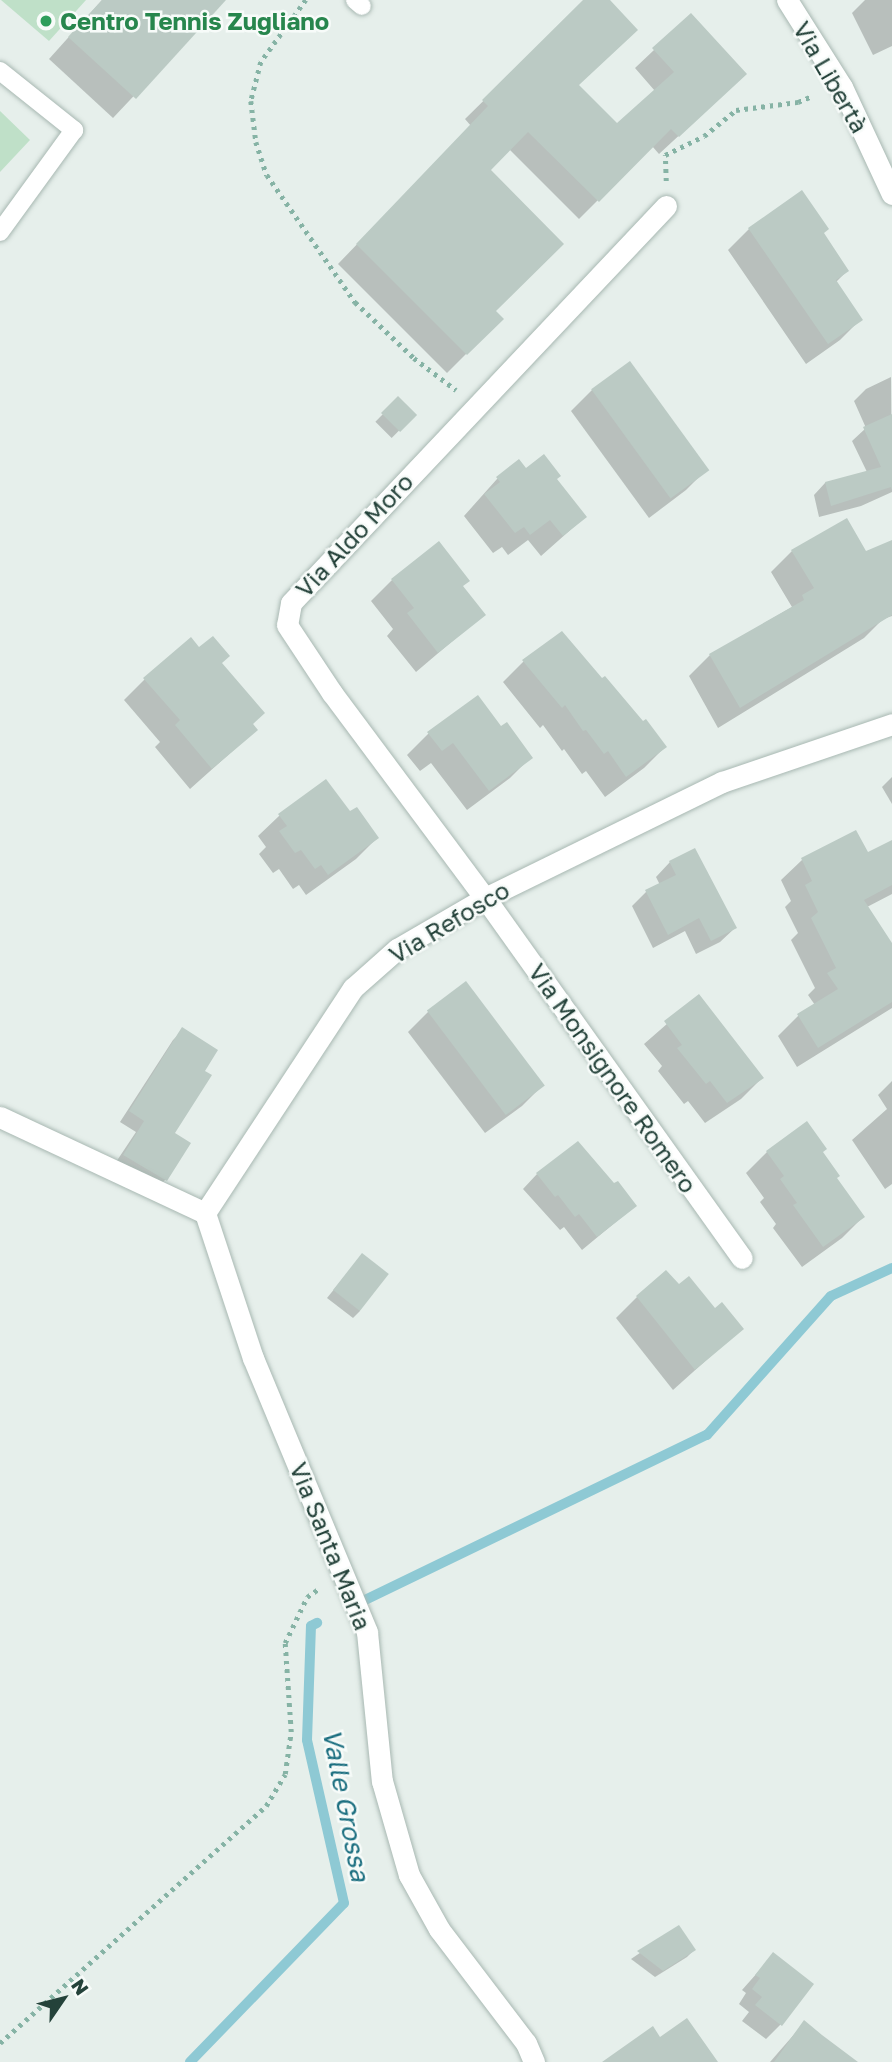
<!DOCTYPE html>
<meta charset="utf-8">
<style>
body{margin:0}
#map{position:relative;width:892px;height:2062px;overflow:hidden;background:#e6efeb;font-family:"Golos Text",sans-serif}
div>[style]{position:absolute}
.green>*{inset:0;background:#bfe0c8}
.shadow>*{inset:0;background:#0003;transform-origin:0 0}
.stream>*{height:10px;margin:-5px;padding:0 5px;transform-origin:5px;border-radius:5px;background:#8ec9d4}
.building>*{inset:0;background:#bbcac4;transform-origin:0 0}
.path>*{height:4.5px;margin-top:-2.25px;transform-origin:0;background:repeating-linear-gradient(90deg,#86b3a5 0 3.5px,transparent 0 8.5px)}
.roads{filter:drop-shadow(0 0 2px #a8b8b2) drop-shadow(0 0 2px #a8b8b2)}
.service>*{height:18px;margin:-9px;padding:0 9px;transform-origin:9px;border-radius:9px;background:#fff}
.minor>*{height:21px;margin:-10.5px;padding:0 10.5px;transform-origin:10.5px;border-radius:10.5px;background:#fff}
.secondary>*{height:21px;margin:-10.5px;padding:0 10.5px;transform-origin:10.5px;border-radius:10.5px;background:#fff}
.dots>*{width:19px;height:19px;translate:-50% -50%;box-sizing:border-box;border:4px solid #f7fbf9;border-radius:50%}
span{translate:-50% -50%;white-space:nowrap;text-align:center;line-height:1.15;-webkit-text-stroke:5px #f7fbf9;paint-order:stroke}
.leisure-label{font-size:24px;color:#27864d;font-weight:700}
.left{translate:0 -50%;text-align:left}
.street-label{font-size:24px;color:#24423a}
.water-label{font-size:26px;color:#1c6f80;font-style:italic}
.north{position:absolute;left:28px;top:1964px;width:70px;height:70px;-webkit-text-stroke:5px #f7fbf9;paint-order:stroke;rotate:55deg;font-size:19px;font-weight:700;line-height:28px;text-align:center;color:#24423a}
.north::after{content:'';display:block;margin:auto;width:24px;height:32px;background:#24423a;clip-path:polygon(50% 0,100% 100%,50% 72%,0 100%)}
</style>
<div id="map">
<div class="green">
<i style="clip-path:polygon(1px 0,86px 0,49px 41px)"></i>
<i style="clip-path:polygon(0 111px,30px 140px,0 172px)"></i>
</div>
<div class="shadow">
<i style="clip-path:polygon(102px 0,224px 0,113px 118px,49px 59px)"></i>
<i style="clip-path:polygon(586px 0,608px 0,577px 86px,617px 126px,655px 91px,635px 68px,691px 15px,726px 92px,659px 154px,652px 146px,579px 219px,509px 149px,488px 170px,494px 312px,501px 319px,447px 373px,338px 264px,471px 126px,465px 119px)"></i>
<i style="clip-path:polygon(865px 0,892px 0,892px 46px,873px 55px,852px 13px)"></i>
<i style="clip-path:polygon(802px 192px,822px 234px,847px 271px,836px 282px,861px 319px,840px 340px,806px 364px,728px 250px,749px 229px)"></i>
<i style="clip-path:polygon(629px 363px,707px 469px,686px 490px,649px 518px,571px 411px,592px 390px)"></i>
<i style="clip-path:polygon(891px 377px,892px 492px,861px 506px,819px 517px,814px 495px,825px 483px,867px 472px,852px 441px,866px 428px,854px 401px,866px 389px)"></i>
<i style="left:398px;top:399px;width:23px;height:32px;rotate:45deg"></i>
<i style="clip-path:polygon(519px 462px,526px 470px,555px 479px,585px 517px,541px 556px,528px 540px,508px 555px,502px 547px,493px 553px,464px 516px,497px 479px)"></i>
<i style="clip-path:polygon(892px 542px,892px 616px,883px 619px,864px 638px,718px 728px,689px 676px,710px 655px,792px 607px,771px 572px,792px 551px,866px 553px)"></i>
<i style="clip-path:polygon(392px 580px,461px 587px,483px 615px,416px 672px,387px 636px,393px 629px,371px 601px)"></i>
<i style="clip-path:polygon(199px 650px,220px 663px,256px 730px,190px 789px,155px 747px,160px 742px,124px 700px,145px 679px)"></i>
<i style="clip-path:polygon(524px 661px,602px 681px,665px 747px,644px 768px,605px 797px,586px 771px,582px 774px,564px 749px,562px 751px,543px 725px,540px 728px,503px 682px)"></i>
<i style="clip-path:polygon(477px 697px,501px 728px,531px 757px,510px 778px,467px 810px,431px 763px,420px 771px,407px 755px,428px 734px)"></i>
<i style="clip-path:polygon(892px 777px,892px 804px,882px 787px)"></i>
<i style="clip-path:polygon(326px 781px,350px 814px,377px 838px,356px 859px,306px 895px,299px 885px,293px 889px,279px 869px,273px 873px,259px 854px,266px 847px,258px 836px,279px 816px)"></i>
<i style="clip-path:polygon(855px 832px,867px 854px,892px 842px,892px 894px,867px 907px,892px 946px,892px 1008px,797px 1067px,778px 1036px,798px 1016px,815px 1005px,808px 995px,815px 988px,791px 940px,798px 933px,785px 907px,791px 901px,781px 880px,802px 860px)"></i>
<i style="clip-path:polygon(670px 862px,735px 928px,720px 942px,696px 954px,685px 931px,653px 948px,632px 906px,646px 892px,660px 885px,656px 877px)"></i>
<i style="clip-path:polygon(699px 996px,762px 1078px,741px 1099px,705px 1123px,688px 1101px,684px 1104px,658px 1071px,662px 1066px,644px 1044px)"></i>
<i style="clip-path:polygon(429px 1011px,543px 1085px,522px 1106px,485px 1133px,408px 1032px)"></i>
<i style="clip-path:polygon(183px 1030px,203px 1071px,173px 1133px,165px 1180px,156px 1189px,114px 1165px,136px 1132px,120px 1122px,173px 1040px)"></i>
<i style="clip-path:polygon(892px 1081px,892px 1184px,885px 1189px,852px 1140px,887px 1109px,878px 1095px)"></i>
<i style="clip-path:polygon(806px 1124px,835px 1179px,863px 1217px,842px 1238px,802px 1267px,773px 1228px,776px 1224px,760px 1202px,764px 1198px,746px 1173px,767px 1152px)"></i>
<i style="clip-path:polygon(537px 1174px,635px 1206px,582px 1250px,564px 1227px,560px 1230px,523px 1189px)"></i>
<i style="clip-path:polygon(362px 1255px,360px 1311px,353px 1318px,327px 1298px)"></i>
<i style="clip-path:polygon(679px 1286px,742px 1328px,673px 1390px,616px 1318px,637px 1297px)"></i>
<i style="clip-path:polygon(678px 1927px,694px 1950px,687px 1957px,655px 1977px,631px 1959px)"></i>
<i style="clip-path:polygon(773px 1955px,781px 2024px,766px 2039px,742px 2021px,749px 2012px,739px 2004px,746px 1993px,742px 1990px)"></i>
<i style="clip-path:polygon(804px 2023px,848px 2062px,770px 2062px)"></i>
</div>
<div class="stream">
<i style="left:365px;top:1600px;width:380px;rotate:-25.8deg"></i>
<i style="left:707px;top:1435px;width:186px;rotate:-48.3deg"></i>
<i style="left:831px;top:1296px;width:67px;rotate:-24.7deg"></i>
<i style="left:190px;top:2062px;width:221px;rotate:-45.9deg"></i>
<i style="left:344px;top:1903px;width:167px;rotate:-102.8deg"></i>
<i style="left:307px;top:1740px;width:114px;rotate:-88deg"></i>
<i style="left:311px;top:1626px;width:7px;rotate:-27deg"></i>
</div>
<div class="building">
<i style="clip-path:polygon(102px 0,226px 0,136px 99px,68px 37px)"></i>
<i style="clip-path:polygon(583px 0,610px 0,638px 30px,579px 85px,617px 123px,674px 72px,652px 48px,691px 13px,747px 74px,679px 137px,671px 129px,599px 202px,528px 132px,491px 170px,564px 244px,496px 311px,504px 319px,467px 355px,356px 244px,488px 106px,482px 100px)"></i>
<i style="clip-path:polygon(802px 190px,829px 229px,824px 233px,849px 271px,836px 280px,863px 320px,828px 344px,748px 228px)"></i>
<i style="left:630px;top:361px;width:135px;height:48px;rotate:54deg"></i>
<i style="left:398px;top:396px;width:27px;height:24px;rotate:45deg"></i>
<i style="clip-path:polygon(892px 414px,892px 490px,891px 487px,831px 506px,825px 482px,881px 467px,863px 427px)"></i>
<i style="clip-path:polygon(544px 454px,561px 476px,557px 479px,587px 517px,563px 536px,550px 520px,530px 535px,524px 527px,515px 533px,484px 494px,500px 482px,496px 477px,519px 459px,526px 468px)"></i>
<i style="clip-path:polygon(847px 518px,866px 551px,892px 540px,892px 615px,740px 708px,709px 654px,804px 600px,802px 595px,814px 588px,791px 550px)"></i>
<i style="clip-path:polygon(439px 541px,470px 581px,463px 586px,486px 615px,438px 653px,407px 613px,414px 608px,391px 579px)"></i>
<i style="clip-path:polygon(562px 631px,602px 678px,605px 676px,643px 721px,646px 719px,667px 747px,626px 777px,608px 751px,604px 754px,586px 730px,583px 731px,565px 705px,562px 708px,522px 660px)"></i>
<i style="clip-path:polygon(213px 636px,230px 656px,222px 663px,265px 713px,253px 724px,258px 730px,212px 769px,175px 725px,180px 720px,143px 678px,191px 637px,199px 647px)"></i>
<i style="clip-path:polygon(478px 695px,501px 726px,507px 722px,533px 758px,489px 791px,453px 743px,442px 751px,427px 732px)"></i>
<i style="clip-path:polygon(326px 779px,350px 811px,357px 807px,379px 838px,328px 875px,321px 865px,315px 869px,301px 850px,295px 853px,279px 831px,287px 826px,278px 814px)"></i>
<i style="clip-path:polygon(856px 830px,868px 852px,892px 840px,892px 885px,864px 900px,892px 943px,892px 1002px,818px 1048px,797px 1014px,838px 989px,827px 973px,836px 968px,811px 918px,818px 912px,805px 885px,812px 881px,801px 858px)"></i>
<i style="clip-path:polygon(695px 848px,737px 928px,711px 941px,699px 918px,668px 935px,645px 890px,676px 875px,669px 861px)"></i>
<i style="left:466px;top:981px;width:131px;height:49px;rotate:53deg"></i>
<i style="clip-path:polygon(699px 994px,764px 1078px,727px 1103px,710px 1081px,706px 1084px,677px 1048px,682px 1045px,664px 1021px)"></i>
<i style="clip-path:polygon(182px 1027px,218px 1050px,205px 1071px,212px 1075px,175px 1133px,191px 1143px,167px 1181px,123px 1155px,144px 1121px,129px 1111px)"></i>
<i style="clip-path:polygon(807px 1121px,827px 1149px,823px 1152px,840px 1176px,837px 1178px,865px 1217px,823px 1247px,793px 1205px,797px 1203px,780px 1179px,784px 1176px,766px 1151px)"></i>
<i style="clip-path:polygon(578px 1141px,614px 1183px,618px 1181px,637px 1206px,597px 1237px,579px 1214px,575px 1217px,558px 1195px,555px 1197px,536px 1173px)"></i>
<i style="left:362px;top:1253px;width:34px;height:47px;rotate:38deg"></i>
<i style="clip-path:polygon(666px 1270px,679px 1284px,689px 1276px,715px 1308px,722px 1302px,744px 1329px,695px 1370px,636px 1296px)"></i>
<i style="clip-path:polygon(679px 1925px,696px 1950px,663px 1971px,637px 1951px)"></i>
<i style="clip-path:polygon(773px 1952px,814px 1984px,782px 2026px,755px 2005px,762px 1997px,752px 1989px,760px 1978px,755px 1975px)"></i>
<i style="clip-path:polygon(687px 2018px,718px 2062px,602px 2062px,653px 2026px,660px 2037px)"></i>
<i style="clip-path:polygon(804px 2020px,822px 2035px,858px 2062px,774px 2062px)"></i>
</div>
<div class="path">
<i style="left:306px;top:0;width:77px;rotate:126deg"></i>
<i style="left:261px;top:62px;width:40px;rotate:104.4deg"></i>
<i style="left:251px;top:101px;width:41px;rotate:83deg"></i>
<i style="left:256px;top:142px;width:35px;rotate:72deg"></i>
<i style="left:267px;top:175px;width:155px;rotate:55.3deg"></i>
<i style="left:355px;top:302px;width:81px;rotate:43.5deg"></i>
<i style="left:414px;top:358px;width:53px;rotate:37.3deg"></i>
<i style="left:666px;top:181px;width:26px;rotate:-92deg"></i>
<i style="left:665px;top:155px;width:43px;rotate:-26deg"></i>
<i style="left:704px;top:136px;width:41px;rotate:-39.1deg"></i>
<i style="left:736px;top:110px;width:63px;rotate:-7.4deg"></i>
<i style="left:798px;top:102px;width:13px;rotate:-23deg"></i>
<i style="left:0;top:2043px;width:356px;rotate:-41.7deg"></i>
<i style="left:266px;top:1806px;width:37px;rotate:-59deg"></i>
<i style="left:285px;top:1774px;width:42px;rotate:-81.9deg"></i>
<i style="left:291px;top:1732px;width:89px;rotate:-93.9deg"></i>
<i style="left:285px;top:1643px;width:51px;rotate:-64.4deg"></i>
<i style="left:307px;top:1597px;width:16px;rotate:-35deg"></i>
</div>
<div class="roads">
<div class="service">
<i style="left:355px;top:0;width:9px;rotate:41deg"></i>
<i style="left:0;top:71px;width:95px;rotate:38.6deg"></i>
<i style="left:74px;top:130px;width:126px;rotate:126deg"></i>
</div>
<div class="minor">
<i style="left:666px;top:206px;width:546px;rotate:133.37deg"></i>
<i style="left:291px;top:603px;width:22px;rotate:100deg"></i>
<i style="left:287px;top:625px;width:82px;rotate:56.5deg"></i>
<i style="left:332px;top:693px;width:256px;rotate:53.3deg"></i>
<i style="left:485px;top:898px;width:442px;rotate:54.5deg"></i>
<i style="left:0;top:1117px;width:226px;rotate:25.1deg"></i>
<i style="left:205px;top:1213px;width:153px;rotate:71.7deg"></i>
<i style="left:253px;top:1358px;width:297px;rotate:67.4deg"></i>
<i style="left:367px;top:1632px;width:150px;rotate:84.3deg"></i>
<i style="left:382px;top:1781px;width:98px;rotate:74deg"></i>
<i style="left:409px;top:1875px;width:62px;rotate:60.9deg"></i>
<i style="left:439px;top:1929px;width:143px;rotate:52.7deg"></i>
<i style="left:526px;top:2043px;width:21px;rotate:67deg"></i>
<i style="left:205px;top:1213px;width:269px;rotate:-56.7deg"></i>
<i style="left:353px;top:988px;width:59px;rotate:-41.6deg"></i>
<i style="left:397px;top:949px;width:102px;rotate:-30.1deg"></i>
<i style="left:485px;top:898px;width:264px;rotate:-26.1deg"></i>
<i style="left:722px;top:782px;width:180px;rotate:-18.8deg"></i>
</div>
<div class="secondary">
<i style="left:787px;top:0;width:103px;rotate:57.7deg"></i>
<i style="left:842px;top:87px;width:118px;rotate:65deg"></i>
</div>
</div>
<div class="dots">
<i style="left:46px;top:21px;background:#2e9e5b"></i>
</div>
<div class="leisure-label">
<span class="left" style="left:60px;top:21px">Centro Tennis Zugliano</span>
</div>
<div class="street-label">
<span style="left:831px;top:77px;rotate:60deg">Via Libertà</span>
<span style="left:354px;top:535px;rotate:-47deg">Via Aldo Moro</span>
<span style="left:449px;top:922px;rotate:-31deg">Via Refosco</span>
<span style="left:613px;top:1078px;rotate:55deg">Via Monsignore Romero</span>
<span style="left:331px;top:1546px;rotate:68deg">Via Santa Maria</span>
</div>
<div class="water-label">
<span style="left:346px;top:1805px;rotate:79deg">Valle Grossa</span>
</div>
<div class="north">N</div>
</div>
